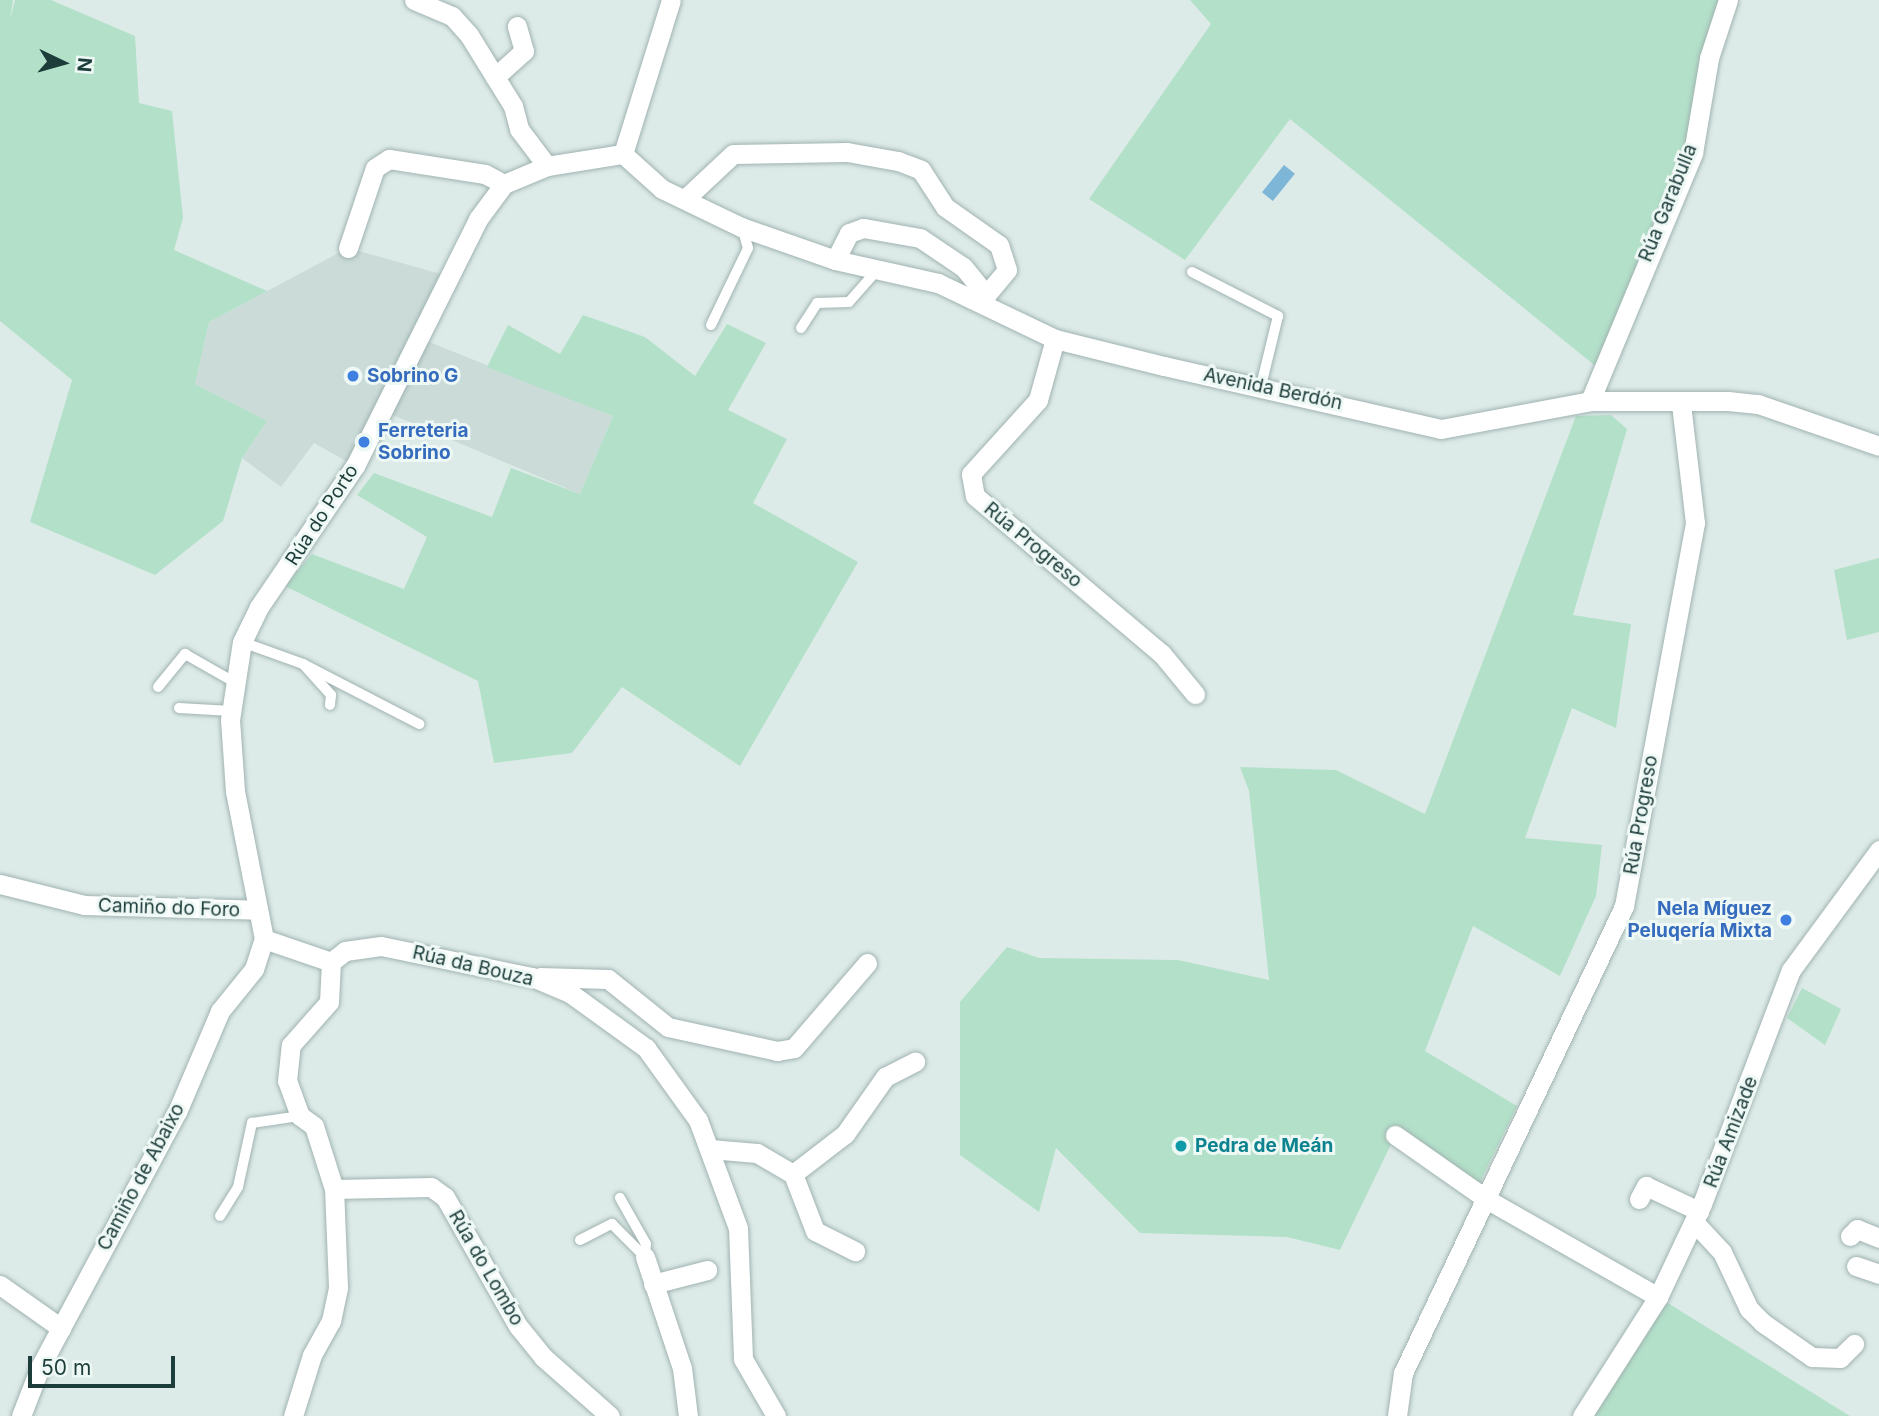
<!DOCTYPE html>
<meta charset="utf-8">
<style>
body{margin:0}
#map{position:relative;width:1879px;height:1416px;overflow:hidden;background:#ddebe8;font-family:Inter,sans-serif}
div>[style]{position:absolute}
.built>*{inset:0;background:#cbdbd8}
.green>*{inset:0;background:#b3e0c9}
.water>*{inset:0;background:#7eb6d8;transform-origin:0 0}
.roads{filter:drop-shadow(0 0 2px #a0b3b1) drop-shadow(0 0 2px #a0b3b1)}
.lane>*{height:10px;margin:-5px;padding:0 5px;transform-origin:5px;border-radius:5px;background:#fff}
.street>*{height:19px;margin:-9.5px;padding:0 9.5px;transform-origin:9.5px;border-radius:9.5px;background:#fff}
.dots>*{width:19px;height:19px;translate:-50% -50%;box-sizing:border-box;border:4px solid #eef8f5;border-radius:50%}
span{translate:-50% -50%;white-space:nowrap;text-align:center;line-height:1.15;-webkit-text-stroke:6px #eef8f5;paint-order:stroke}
.street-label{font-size:19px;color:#1d3d3b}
.shop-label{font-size:19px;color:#366cbe;font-weight:700}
.left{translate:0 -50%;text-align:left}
.right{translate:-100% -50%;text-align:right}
.culture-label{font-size:19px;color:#0d838f;font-weight:700}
.north{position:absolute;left:28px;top:28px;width:70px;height:70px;-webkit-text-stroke:5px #eef8f5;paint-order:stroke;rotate:95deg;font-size:19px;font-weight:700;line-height:28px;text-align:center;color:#1d3d3b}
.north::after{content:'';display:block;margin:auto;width:24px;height:32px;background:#1d3d3b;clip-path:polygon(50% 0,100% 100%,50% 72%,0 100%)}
.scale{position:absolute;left:28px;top:1356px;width:147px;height:32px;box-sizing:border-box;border:4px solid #1d3d3b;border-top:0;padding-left:9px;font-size:21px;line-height:24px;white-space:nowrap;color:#1d3d3b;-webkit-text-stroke:5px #eef8f5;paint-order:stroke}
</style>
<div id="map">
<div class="built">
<i style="clip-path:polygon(348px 248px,448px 276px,417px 337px,613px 416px,580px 494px,381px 410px,355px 466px,314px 443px,281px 487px,242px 458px,267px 421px,195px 384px,209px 322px)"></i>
</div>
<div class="green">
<i style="clip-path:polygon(0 0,13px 0,10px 20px,15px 0,51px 0,135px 36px,139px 103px,172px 111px,183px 218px,174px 250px,267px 291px,209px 322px,195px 384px,267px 421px,242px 458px,223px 521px,155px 575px,30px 522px,72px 380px,0 321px)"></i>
<i style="clip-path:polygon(1190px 0,1728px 0,1693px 153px,1598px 368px,1290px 119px,1185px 260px,1089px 199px,1211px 24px)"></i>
<i style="clip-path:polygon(583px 315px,645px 337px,695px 376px,727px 324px,766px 343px,728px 410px,787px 439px,753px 503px,858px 562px,740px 766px,622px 687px,572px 753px,494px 763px,478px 681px,285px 586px,312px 554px,404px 589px,427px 537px,357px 495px,374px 473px,492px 517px,511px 468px,580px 494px,613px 416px,487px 367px,508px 325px,560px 354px)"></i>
<i style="clip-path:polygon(1611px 415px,1627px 429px,1573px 615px,1631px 624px,1616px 728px,1572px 708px,1525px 838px,1602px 845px,1596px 896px,1560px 976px,1473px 926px,1425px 1051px,1517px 1106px,1479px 1184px,1395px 1136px,1340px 1250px,1287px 1237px,1140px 1233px,1056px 1148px,1039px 1212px,960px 1155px,960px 1002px,1007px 947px,1039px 958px,1178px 960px,1269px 980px,1249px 791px,1240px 767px,1336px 770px,1425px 814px,1576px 416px)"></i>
<i style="clip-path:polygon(1879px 558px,1879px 632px,1847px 640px,1834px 570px)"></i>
<i style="clip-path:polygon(1802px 988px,1841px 1009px,1825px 1045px,1787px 1018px)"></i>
<i style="clip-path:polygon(1658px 1297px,1850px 1416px,1582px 1416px)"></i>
</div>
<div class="water">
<i style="left:1284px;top:165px;width:14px;height:35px;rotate:39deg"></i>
</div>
<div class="roads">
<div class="lane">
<i style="left:1192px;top:272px;width:97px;rotate:27.1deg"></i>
<i style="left:1278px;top:316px;width:72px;rotate:103.7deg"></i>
<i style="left:711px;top:325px;width:85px;rotate:-64.3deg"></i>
<i style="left:748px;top:248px;width:22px;rotate:-106deg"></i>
<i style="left:801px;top:328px;width:30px;rotate:-57deg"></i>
<i style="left:817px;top:303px;width:32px;rotate:-2deg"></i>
<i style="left:849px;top:302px;width:45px;rotate:-48.6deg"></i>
<i style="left:242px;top:642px;width:65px;rotate:19.8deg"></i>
<i style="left:303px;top:664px;width:42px;rotate:47.9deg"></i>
<i style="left:331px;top:695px;width:10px;rotate:96deg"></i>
<i style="left:303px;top:664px;width:131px;rotate:27.3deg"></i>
<i style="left:158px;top:687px;width:43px;rotate:-50.7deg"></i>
<i style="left:185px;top:654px;width:56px;rotate:29.7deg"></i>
<i style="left:179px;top:708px;width:52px;rotate:3.3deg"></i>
<i style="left:220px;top:1216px;width:34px;rotate:-58deg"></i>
<i style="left:238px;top:1187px;width:66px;rotate:-77.7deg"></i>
<i style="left:252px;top:1123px;width:49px;rotate:-8.3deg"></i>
<i style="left:580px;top:1240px;width:36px;rotate:-27deg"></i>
<i style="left:612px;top:1224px;width:47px;rotate:45deg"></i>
<i style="left:645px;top:1257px;width:13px;rotate:-86deg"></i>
<i style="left:646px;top:1244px;width:53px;rotate:-119.5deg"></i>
</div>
<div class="street">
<i style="left:414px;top:0;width:41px;rotate:22.8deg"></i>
<i style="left:452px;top:16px;width:25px;rotate:48deg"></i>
<i style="left:469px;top:35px;width:84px;rotate:58.2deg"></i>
<i style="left:513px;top:106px;width:24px;rotate:75deg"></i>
<i style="left:519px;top:129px;width:46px;rotate:52.9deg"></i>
<i style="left:495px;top:77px;width:39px;rotate:-42deg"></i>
<i style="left:524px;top:51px;width:26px;rotate:-106deg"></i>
<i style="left:623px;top:154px;width:52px;rotate:41.9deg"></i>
<i style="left:662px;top:189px;width:88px;rotate:25.7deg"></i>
<i style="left:741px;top:227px;width:100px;rotate:19.3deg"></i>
<i style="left:835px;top:260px;width:106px;rotate:12.6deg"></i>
<i style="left:938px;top:283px;width:130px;rotate:25.6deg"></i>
<i style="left:1055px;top:339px;width:112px;rotate:13.9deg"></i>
<i style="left:1164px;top:366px;width:284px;rotate:12.8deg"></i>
<i style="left:1441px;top:429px;width:152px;rotate:-10.6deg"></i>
<i style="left:1590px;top:401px;width:138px"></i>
<i style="left:1728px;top:401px;width:30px;rotate:6deg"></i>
<i style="left:1758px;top:404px;width:128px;rotate:19.1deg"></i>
<i style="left:686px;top:198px;width:64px;rotate:-43.1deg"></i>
<i style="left:733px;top:154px;width:114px;rotate:-1deg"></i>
<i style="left:847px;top:152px;width:52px;rotate:10deg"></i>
<i style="left:898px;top:161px;width:25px;rotate:21deg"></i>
<i style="left:921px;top:170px;width:44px;rotate:57deg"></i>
<i style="left:945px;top:207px;width:66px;rotate:35.1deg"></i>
<i style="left:999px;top:245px;width:26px;rotate:72deg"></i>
<i style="left:1007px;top:270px;width:33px;rotate:130deg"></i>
<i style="left:986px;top:295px;width:36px;rotate:-129deg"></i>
<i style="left:963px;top:267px;width:52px;rotate:-146deg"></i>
<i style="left:920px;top:238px;width:58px;rotate:-170deg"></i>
<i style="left:863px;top:228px;width:15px;rotate:160deg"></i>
<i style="left:849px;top:233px;width:30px;rotate:117deg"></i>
<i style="left:348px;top:248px;width:84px;rotate:-71.4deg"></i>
<i style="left:375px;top:168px;width:17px;rotate:-33deg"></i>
<i style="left:389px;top:159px;width:97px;rotate:8.9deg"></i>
<i style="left:485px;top:174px;width:21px;rotate:28deg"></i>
<i style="left:1055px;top:339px;width:63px;rotate:105.6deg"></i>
<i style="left:1038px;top:400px;width:100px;rotate:132.2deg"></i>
<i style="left:971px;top:474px;width:22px;rotate:80deg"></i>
<i style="left:975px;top:496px;width:245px;rotate:40.2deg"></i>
<i style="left:1162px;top:654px;width:52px;rotate:50.5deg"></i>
<i style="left:1590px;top:401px;width:269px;rotate:-67.4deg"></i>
<i style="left:1693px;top:153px;width:96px;rotate:-80.4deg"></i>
<i style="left:1709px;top:58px;width:61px;rotate:-71.9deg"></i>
<i style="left:0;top:884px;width:87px;rotate:14deg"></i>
<i style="left:84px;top:905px;width:174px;rotate:1.6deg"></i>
<i style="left:264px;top:939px;width:71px;rotate:18.9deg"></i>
<i style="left:331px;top:962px;width:18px;rotate:-38deg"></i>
<i style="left:345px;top:951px;width:36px;rotate:-8deg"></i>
<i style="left:381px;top:946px;width:154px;rotate:11.6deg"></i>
<i style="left:532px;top:977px;width:41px;rotate:22.8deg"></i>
<i style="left:570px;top:993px;width:94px;rotate:35.9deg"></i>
<i style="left:646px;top:1048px;width:89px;rotate:54.2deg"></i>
<i style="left:698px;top:1120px;width:115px;rotate:69.7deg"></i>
<i style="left:738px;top:1228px;width:131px;rotate:87.8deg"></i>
<i style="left:743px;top:1359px;width:66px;rotate:59.9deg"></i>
<i style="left:540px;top:977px;width:68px;rotate:1.7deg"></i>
<i style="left:608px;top:979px;width:77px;rotate:38.7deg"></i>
<i style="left:668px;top:1027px;width:112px;rotate:12.4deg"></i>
<i style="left:777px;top:1051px;width:17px;rotate:-10deg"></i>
<i style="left:794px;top:1048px;width:112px;rotate:-49.3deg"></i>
<i style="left:1395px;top:1135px;width:113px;rotate:35deg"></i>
<i style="left:1488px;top:1200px;width:196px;rotate:29.7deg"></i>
<i style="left:710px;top:1149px;width:47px;rotate:4.9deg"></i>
<i style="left:757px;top:1153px;width:42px;rotate:30.3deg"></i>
<i style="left:793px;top:1174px;width:66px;rotate:-37.6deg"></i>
<i style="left:845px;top:1134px;width:70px;rotate:-54.9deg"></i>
<i style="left:885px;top:1077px;width:34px;rotate:-27deg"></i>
<i style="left:793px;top:1174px;width:61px;rotate:68.9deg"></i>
<i style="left:815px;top:1231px;width:45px;rotate:26.6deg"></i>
<i style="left:334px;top:1189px;width:97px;rotate:-1.2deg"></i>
<i style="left:431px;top:1187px;width:17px;rotate:36deg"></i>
<i style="left:445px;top:1197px;width:148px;rotate:60.5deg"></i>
<i style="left:518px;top:1326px;width:40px;rotate:51deg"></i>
<i style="left:543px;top:1357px;width:89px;rotate:41.4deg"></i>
<i style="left:1639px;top:1199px;width:15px;rotate:-62deg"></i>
<i style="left:1646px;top:1186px;width:59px;rotate:25.3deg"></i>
<i style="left:1694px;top:1222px;width:41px;rotate:47deg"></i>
<i style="left:1722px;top:1252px;width:63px;rotate:64.7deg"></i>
<i style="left:1749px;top:1309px;width:20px;rotate:45deg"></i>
<i style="left:1763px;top:1323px;width:60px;rotate:34.8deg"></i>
<i style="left:1812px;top:1357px;width:28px;rotate:2deg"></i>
<i style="left:1840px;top:1358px;width:20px;rotate:-45deg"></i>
<i style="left:1850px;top:1236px;width:10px;rotate:-45deg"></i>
<i style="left:1857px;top:1229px;width:24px;rotate:22deg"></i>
<i style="left:645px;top:1257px;width:117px;rotate:71.6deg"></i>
<i style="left:682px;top:1368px;width:48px;rotate:82.9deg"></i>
<i style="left:1856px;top:1266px;width:24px;rotate:19deg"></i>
<i style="left:653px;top:1284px;width:56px;rotate:-14.5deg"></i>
<i style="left:0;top:1285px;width:75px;rotate:35.2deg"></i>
<i style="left:21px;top:1416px;width:53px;rotate:-68.8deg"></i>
<i style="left:40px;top:1367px;width:289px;rotate:-61.8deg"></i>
<i style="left:177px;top:1112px;width:110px;rotate:-66.9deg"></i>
<i style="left:220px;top:1011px;width:54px;rotate:-51deg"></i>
<i style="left:254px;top:969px;width:32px;rotate:-72deg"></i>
<i style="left:264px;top:939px;width:151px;rotate:-101.1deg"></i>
<i style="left:235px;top:791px;width:71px;rotate:-94deg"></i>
<i style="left:230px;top:720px;width:79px;rotate:-81.3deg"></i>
<i style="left:242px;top:642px;width:39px;rotate:-64deg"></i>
<i style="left:259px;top:607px;width:171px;rotate:-55.8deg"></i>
<i style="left:355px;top:466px;width:276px;rotate:-63.5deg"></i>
<i style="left:478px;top:219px;width:44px;rotate:-53.4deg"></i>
<i style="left:504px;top:184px;width:47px;rotate:-22.7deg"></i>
<i style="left:547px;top:166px;width:77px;rotate:-9deg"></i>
<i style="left:623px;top:154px;width:161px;rotate:-72.7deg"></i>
<i style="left:293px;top:1416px;width:64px;rotate:-72.7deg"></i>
<i style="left:312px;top:1355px;width:39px;rotate:-61deg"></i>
<i style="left:331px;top:1321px;width:35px;rotate:-78deg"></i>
<i style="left:338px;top:1287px;width:98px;rotate:-92.3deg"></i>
<i style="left:334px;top:1189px;width:66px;rotate:-107.6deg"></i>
<i style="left:314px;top:1126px;width:17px;rotate:-144deg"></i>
<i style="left:300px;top:1116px;width:37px;rotate:-110deg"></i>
<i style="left:287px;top:1081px;width:36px;rotate:-84deg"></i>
<i style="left:291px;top:1045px;width:57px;rotate:-48.5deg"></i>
<i style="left:329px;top:1002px;width:40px;rotate:-87.1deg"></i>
<i style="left:1397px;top:1416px;width:43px;rotate:-82.1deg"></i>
<i style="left:1403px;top:1373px;width:517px;rotate:-64.67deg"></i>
<i style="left:1624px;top:906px;width:390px;rotate:-79.5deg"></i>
<i style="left:1695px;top:523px;width:120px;rotate:-96.7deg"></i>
<i style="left:1582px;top:1416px;width:141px;rotate:-57.4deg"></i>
<i style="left:1658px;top:1297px;width:103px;rotate:-64.7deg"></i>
<i style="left:1702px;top:1204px;width:250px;rotate:-69.2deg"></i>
<i style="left:1791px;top:970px;width:149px;rotate:-53.7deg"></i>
</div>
</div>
<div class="dots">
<i style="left:353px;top:376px;background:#3f7fe0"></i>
<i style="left:364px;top:442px;background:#3f7fe0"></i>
<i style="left:1786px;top:920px;background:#3f7fe0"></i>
<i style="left:1181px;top:1146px;background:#0f9aa8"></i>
</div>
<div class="street-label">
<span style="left:1668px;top:203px;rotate:-68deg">Rúa Garabulla</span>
<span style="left:1273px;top:389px;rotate:12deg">Avenida Berdón</span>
<span style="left:322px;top:515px;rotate:-57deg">Rúa do Porto</span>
<span style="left:1033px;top:545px;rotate:40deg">Rúa Progreso</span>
<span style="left:1641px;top:815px;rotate:-80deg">Rúa Progreso</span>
<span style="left:169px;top:908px;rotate:2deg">Camiño do Foro</span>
<span style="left:473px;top:966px;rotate:13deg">Rúa da Bouza</span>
<span style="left:1731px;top:1132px;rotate:-69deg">Rúa Amizade</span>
<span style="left:141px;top:1177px;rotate:-62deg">Camiño de Abaixo</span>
<span style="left:486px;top:1268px;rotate:60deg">Rúa do Lombo</span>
</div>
<div class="shop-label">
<span class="left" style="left:367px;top:376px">Sobrino G</span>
<span class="left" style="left:378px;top:442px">Ferreteria<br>Sobrino</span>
<span class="right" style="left:1772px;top:920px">Nela Míguez<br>Peluqería Mixta</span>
</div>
<div class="culture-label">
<span class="left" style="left:1195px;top:1146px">Pedra de Meán</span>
</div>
<div class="north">N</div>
<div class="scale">50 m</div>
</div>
